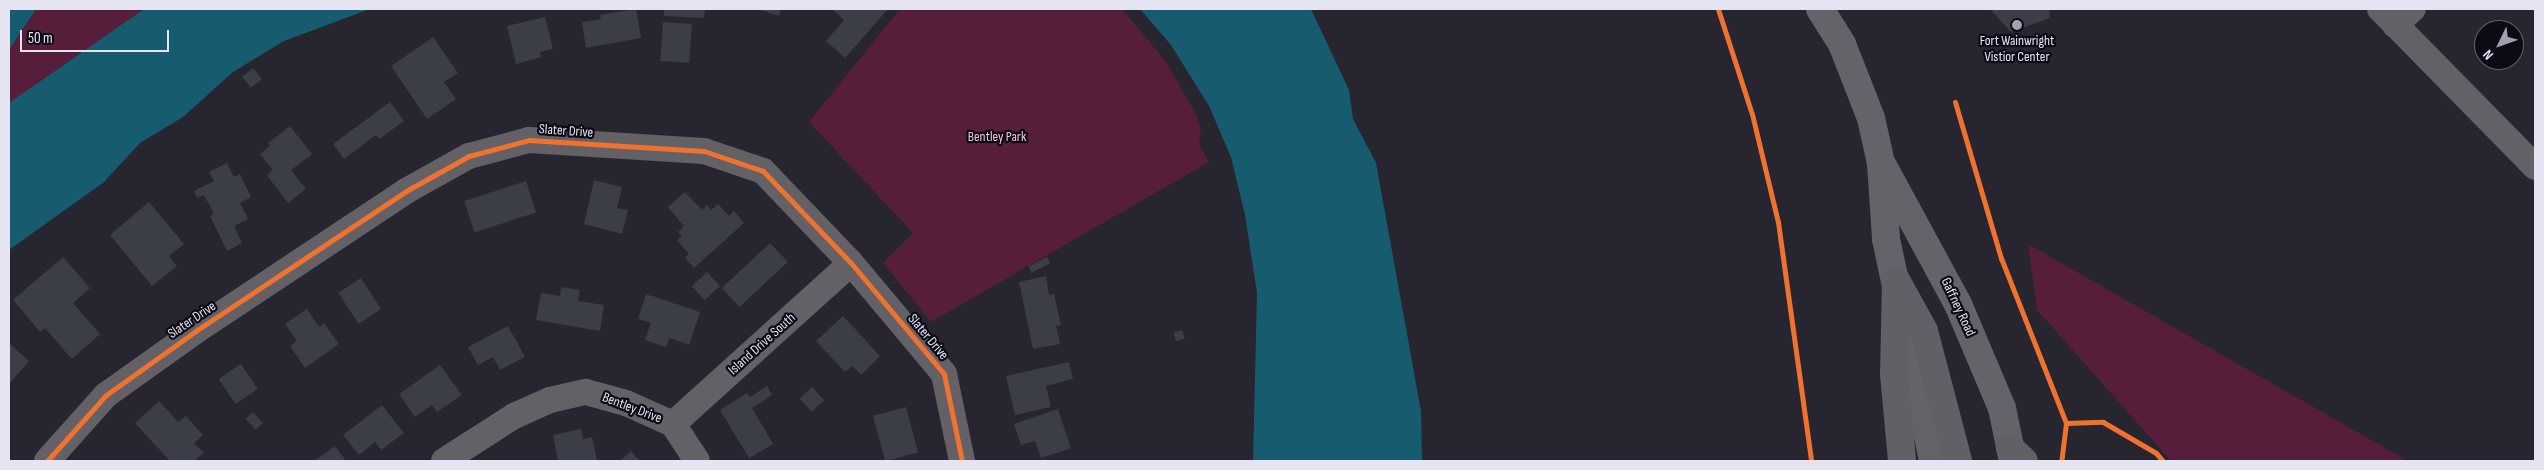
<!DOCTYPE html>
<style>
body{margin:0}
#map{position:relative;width:2544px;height:470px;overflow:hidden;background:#262530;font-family:"Sofia Sans Condensed",sans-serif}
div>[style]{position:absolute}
.green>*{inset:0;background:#561e3a}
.water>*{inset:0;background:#175b6e}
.building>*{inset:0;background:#3b3e47;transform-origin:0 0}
.minor>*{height:26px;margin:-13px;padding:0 13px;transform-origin:13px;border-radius:13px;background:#646166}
.major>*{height:28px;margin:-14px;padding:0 14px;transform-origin:14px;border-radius:14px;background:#66626a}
.highway>*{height:28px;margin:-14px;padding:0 14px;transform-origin:14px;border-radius:14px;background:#626067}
.cycleway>*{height:5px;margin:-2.5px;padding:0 2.5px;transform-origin:2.5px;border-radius:2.5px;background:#ef722f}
.dots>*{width:14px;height:14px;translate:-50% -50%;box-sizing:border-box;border:2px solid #0c0b15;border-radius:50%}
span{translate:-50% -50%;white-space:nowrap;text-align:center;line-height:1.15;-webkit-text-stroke:4.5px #0c0b15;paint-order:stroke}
.poi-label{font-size:14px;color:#e4e4f3}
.street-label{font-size:14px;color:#e4e4f3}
.park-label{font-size:14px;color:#f6c3d5}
.frame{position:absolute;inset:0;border:10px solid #e4e4f3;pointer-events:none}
.north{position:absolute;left:2474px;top:20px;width:50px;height:50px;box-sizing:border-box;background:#0c0b15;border:1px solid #62626e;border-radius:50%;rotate:228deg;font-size:14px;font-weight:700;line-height:20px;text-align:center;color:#e4e4f3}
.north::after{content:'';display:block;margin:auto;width:18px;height:22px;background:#a2a1af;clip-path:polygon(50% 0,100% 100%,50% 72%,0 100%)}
.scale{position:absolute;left:20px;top:30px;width:149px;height:22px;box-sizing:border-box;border:2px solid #e4e4f3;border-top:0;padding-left:6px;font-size:15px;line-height:18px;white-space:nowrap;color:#e4e4f3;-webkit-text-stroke:4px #0c0b15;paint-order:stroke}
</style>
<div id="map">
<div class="green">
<i style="clip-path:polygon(36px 9px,144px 9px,9px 103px,9px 50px)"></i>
<i style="clip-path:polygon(900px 9px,1122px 9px,1167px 63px,1196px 114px,1201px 129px,1199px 144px,1209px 162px,931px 322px,883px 263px,913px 233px,809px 122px)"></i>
<i style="clip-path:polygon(2028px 244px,2408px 461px,2171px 461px,2037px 310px)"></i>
</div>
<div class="water">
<i style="clip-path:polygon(9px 9px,36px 9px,9px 50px)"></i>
<i style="clip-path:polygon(144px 9px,370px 9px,284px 41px,233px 72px,183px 117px,140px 143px,104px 182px,9px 250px,9px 103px)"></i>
<i style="clip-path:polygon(1140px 9px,1311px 9px,1349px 90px,1353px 119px,1376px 163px,1421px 411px,1422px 461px,1253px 461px,1257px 293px,1245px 215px,1231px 157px,1209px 106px,1171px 45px)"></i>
</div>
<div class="building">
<i style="clip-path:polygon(636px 9px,641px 38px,586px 48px,582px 22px,601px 19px,600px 15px)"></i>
<i style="clip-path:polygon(664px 9px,705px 9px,704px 18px,664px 16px)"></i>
<i style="clip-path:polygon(757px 9px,781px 9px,779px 16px)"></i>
<i style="clip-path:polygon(832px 9px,888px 9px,845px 58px,826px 41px,844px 20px)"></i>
<i style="clip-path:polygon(1990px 9px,2049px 9px,2050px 18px,2011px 32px)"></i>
<i style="clip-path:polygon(545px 17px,553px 49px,540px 52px,541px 57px,516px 64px,507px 26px)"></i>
<i style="left:663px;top:22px;width:29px;height:39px;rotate:4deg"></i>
<i style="clip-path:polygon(433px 37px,458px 73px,444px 82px,456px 99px,427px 119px,391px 66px)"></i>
<i style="left:253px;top:68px;width:14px;height:14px;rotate:51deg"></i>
<i style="clip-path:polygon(390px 102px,404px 121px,379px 139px,376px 135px,344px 159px,333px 144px)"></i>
<i style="clip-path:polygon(290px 126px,312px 154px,291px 170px,306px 189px,288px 203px,267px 175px,273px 170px,260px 154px,270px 146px,268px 143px)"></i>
<i style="clip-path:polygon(227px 163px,234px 177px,240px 174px,251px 197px,240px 203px,248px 219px,234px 226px,242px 243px,227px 251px,210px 216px,214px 214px,204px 195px,197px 198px,194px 191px,214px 181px,209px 172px)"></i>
<i style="clip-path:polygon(594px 180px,622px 187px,617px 208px,628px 210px,622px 234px,584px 224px)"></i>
<i style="left:526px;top:181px;width:33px;height:65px;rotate:72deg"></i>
<i style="clip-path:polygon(685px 192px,702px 210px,707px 205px,711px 210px,718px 204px,729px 216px,734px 211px,744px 223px,694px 268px,685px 258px,689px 254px,677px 240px,682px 236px,678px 232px,684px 226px,668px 207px)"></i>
<i style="clip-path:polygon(149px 202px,184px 244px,169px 256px,177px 266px,152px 286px,110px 235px)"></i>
<i style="left:770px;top:243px;width:26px;height:66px;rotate:47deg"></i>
<i style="clip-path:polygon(63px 257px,90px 288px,73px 303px,100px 334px,72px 359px,45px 328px,40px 332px,13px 300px)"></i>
<i style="left:1047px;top:257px;width:7px;height:21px;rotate:63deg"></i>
<i style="left:707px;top:272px;width:19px;height:21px;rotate:47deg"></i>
<i style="clip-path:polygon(1046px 276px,1049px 295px,1054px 294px,1061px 325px,1056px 326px,1060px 344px,1033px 349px,1019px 282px)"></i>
<i style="left:361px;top:278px;width:37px;height:27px;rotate:57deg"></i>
<i style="clip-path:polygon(561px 287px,580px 290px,578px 301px,604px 305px,600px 331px,536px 320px,541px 293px,560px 296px)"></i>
<i style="clip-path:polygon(646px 294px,700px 312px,689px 345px,669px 338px,666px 347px,645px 340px,651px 323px,638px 319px)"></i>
<i style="clip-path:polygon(307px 309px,319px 327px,324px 323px,339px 344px,305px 368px,290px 346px,297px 341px,285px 324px)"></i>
<i style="clip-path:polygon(843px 316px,880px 356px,861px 375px,852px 366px,845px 372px,816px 341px)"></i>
<i style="clip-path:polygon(508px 326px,525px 357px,500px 370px,493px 357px,478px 365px,468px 347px)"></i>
<i style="left:1182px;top:330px;width:9px;height:9px;rotate:72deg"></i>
<i style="clip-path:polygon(9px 343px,29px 361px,9px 384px)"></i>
<i style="clip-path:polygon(1069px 362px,1073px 379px,1046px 386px,1051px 407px,1015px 415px,1006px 376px)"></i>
<i style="left:241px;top:364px;width:30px;height:27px;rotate:56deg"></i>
<i style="clip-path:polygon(440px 365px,462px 395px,437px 412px,432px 405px,415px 417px,399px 394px)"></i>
<i style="clip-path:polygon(767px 386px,772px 395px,752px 408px,773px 444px,749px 458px,720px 410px,747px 393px,750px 397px)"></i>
<i style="left:812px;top:387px;width:18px;height:17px;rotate:47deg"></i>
<i style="clip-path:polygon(159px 401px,178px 422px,186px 416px,203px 435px,194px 443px,204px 453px,194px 461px,170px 461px,135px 423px)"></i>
<i style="clip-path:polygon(382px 405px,404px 433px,381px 450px,375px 442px,359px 455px,343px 435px)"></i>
<i style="left:906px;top:407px;width:47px;height:34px;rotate:75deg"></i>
<i style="clip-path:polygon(1058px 409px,1071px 448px,1041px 458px,1035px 441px,1021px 445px,1014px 424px)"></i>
<i style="left:253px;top:412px;width:15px;height:10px;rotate:48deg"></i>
<i style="clip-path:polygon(581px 429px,583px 439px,592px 437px,597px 460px,558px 461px,553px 435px)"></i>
<i style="clip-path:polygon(335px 446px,346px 461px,314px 461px)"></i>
<i style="clip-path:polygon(631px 451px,640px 461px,620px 461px)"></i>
</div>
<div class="minor">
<i style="left:2380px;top:9px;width:221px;rotate:45.5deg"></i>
<i style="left:2395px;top:25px;width:24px;rotate:-42deg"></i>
<i style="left:673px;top:424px;width:240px;rotate:-42.1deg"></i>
<i style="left:47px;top:461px;width:89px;rotate:-48.2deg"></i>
<i style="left:106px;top:395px;width:112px;rotate:-35.5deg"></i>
<i style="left:197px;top:330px;width:251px;rotate:-33.6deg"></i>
<i style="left:406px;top:191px;width:72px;rotate:-29.1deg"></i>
<i style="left:469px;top:156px;width:62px;rotate:-14.9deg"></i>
<i style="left:529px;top:140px;width:175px;rotate:3.6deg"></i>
<i style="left:704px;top:151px;width:62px;rotate:18.7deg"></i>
<i style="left:763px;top:171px;width:127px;rotate:46.3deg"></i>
<i style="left:851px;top:263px;width:145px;rotate:50deg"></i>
<i style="left:944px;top:374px;width:89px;rotate:78.3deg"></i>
<i style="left:444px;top:461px;width:83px;rotate:-32.7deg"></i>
<i style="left:514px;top:416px;width:39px;rotate:-24deg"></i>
<i style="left:550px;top:400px;width:37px;rotate:-13deg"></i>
<i style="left:586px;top:392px;width:41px;rotate:15.4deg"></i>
<i style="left:626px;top:403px;width:51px;rotate:24.1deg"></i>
<i style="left:673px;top:424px;width:44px;rotate:57deg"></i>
</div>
<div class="major">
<i style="left:1820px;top:9px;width:41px;rotate:57.8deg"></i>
<i style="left:1842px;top:44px;width:79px;rotate:68.6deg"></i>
<i style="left:1871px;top:118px;width:46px;rotate:77.5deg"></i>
<i style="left:1881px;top:163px;width:76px;rotate:86.2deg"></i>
<i style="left:1886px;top:239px;width:227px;rotate:78deg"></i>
<i style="left:1883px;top:166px;width:157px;rotate:61.5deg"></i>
<i style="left:1958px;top:304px;width:113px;rotate:67.1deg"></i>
<i style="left:2002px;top:408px;width:54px;rotate:78.3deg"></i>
</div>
<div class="highway">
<i style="left:1896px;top:280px;width:58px;rotate:61.2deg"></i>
<i style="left:1924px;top:331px;width:134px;rotate:75.3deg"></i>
<i style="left:1896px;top:281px;width:93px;rotate:91.2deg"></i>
<i style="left:1894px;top:374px;width:87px;rotate:84.7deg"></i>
<i style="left:2010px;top:448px;width:19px;rotate:43deg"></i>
</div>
<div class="cycleway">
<i style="left:1718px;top:9px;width:110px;rotate:72.1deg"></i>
<i style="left:1752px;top:114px;width:111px;rotate:76.5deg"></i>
<i style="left:1778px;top:222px;width:241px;rotate:82.1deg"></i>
<i style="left:1955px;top:102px;width:163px;rotate:73.6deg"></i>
<i style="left:2001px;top:258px;width:177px;rotate:68.5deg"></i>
<i style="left:2066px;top:423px;width:38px;rotate:97deg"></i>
<i style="left:2066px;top:423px;width:37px;rotate:-2deg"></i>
<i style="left:2103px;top:422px;width:61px;rotate:30.3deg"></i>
<i style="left:2156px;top:453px;width:11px;rotate:49deg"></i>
<i style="left:47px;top:461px;width:89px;rotate:-48.2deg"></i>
<i style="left:106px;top:395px;width:112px;rotate:-35.5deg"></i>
<i style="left:197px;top:330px;width:251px;rotate:-33.6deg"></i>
<i style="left:406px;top:191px;width:72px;rotate:-29.1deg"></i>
<i style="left:469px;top:156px;width:62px;rotate:-14.9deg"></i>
<i style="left:529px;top:140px;width:175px;rotate:3.6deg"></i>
<i style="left:704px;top:151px;width:62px;rotate:18.7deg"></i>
<i style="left:763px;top:171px;width:127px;rotate:46.3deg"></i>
<i style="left:851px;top:263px;width:145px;rotate:50deg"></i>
<i style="left:944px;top:374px;width:89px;rotate:78.3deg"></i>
</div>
<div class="dots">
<i style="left:2017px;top:25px;background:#a2a1af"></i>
</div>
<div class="poi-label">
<span style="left:2017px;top:49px">Fort Wainwright<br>Vistior Center</span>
</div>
<div class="street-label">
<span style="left:566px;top:131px;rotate:4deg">Slater Drive</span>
<span style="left:1958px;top:307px;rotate:65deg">Gaffney Road</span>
<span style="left:192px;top:320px;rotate:-34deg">Slater Drive</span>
<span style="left:928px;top:337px;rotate:50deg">Slater Drive</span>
<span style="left:762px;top:344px;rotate:-42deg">Island Drive South</span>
<span style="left:632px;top:408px;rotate:21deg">Bentley Drive</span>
</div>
<div class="park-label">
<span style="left:997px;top:137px">Bentley Park</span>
</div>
<div class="frame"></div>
<div class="north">N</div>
<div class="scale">50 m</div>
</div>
